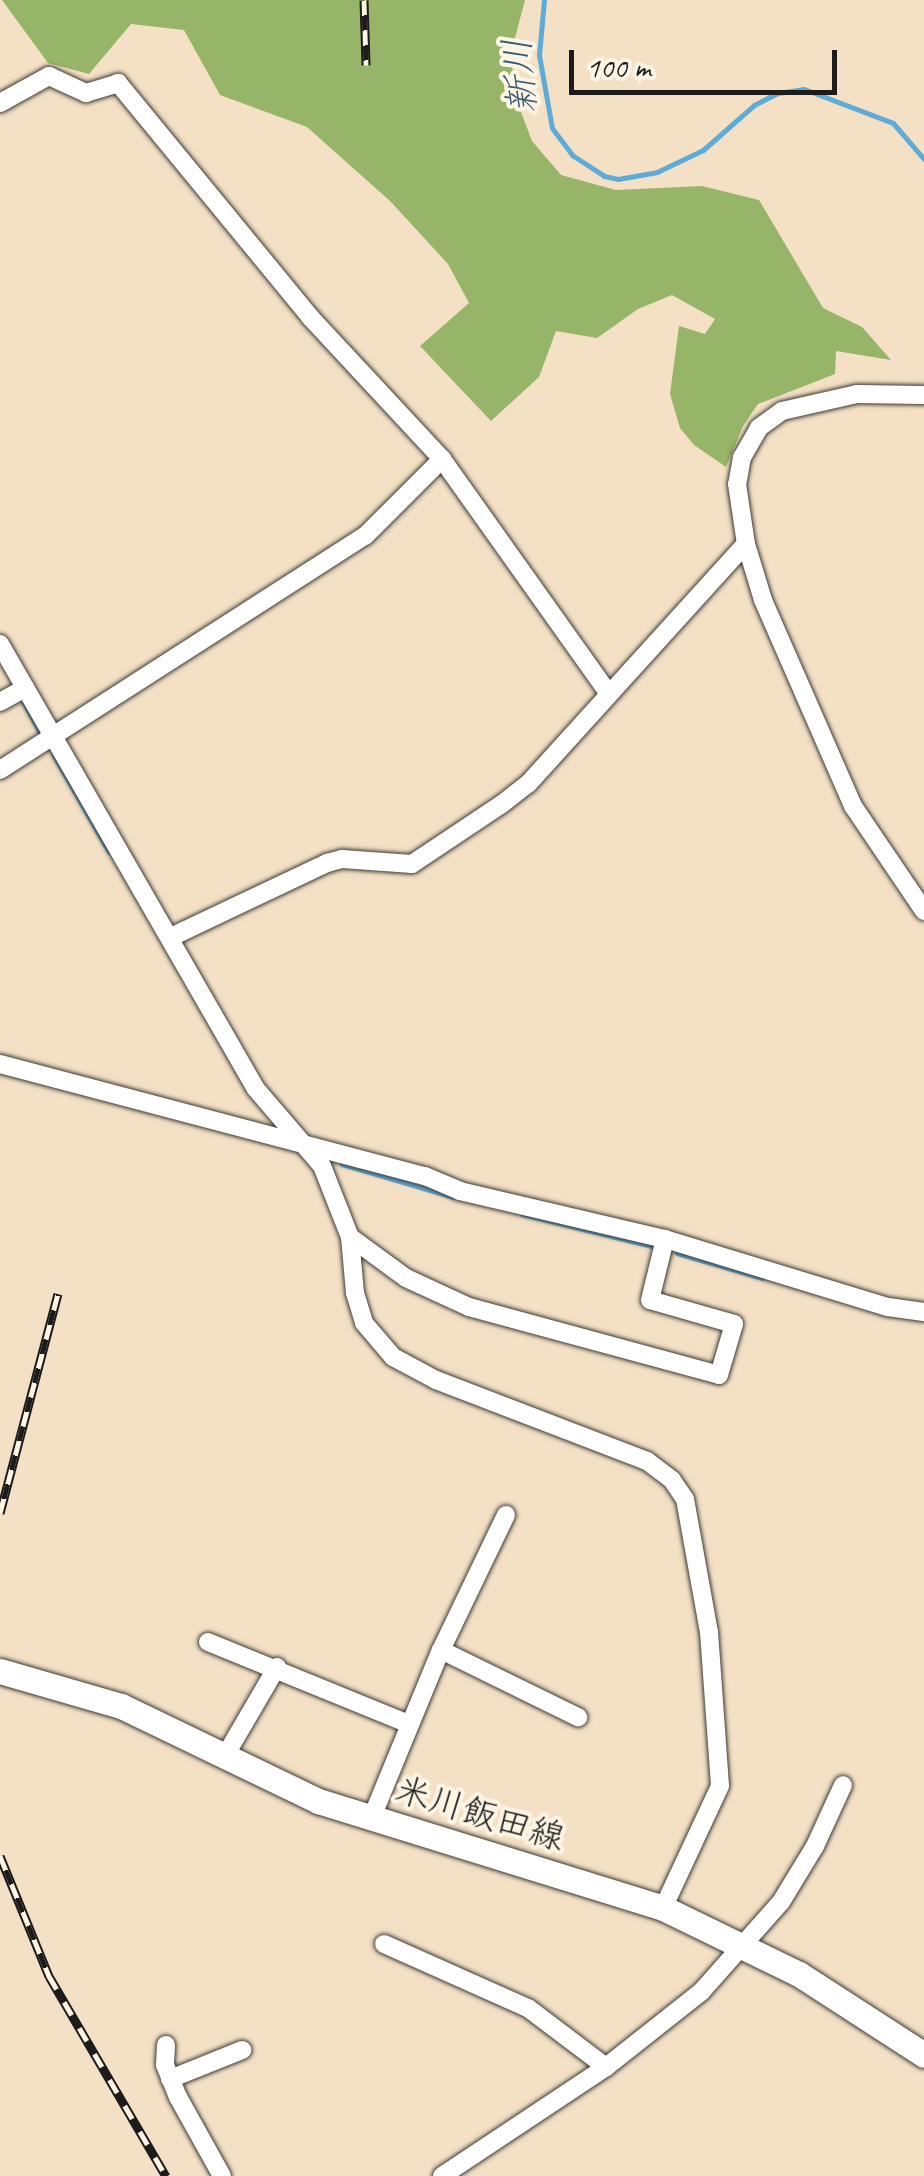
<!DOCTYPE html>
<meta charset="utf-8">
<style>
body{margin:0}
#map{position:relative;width:924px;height:2176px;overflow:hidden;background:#f4e1c5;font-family:Caveat,"Klee One",sans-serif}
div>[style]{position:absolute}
.forest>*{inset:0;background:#96b568}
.stream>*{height:5px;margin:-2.5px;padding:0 2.5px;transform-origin:2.5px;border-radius:2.5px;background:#5fabd8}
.roads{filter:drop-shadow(0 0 2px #3c3a35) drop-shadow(0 0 2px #3c3a35)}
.street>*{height:18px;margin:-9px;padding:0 9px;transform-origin:9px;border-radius:9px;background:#fff}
.secondary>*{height:25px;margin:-12.5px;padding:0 12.5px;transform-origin:12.5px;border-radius:12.5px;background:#fff}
.rail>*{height:9px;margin-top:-4.5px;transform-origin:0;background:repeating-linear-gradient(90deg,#fcf5e5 0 15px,#1c1c1c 0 30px);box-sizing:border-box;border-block:2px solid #1c1c1c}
span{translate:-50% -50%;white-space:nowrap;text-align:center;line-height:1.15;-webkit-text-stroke:8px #fcf5e5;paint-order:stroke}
.street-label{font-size:35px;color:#1c1c1c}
.water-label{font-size:38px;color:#3a5c71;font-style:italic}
.scale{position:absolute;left:569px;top:50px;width:268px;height:45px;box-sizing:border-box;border:5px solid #1c1c1c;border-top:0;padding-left:12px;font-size:30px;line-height:35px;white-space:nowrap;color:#1c1c1c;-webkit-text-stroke:8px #fcf5e5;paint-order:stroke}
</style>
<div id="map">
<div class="forest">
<i style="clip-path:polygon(2px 0,525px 0,511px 53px,515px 96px,532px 141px,561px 175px,616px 190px,702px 186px,759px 200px,823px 308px,862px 327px,891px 360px,836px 351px,835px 374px,758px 404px,743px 426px,726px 467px,694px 445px,680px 428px,670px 394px,679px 326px,705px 334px,715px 319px,672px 295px,638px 309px,597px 338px,556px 331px,539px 377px,491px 421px,420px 346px,469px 303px,448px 264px,390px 201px,307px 127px,220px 95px,184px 30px,131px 24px,89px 74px,48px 63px)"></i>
</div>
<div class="stream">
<i style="left:544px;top:0;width:55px;rotate:95.2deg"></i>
<i style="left:539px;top:55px;width:74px;rotate:79.9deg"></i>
<i style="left:552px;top:128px;width:34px;rotate:53deg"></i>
<i style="left:572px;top:155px;width:38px;rotate:33deg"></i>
<i style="left:604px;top:176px;width:14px;rotate:12deg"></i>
<i style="left:618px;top:179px;width:40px;rotate:-10deg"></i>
<i style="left:657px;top:172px;width:51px;rotate:-25.6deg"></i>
<i style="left:703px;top:150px;width:68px;rotate:-41.4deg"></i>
<i style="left:754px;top:105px;width:27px;rotate:-27deg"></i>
<i style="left:778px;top:93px;width:26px;rotate:-9deg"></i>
<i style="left:804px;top:89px;width:95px;rotate:20.9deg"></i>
<i style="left:893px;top:123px;width:48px;rotate:49.3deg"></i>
<i style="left:24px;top:703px;width:32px;rotate:62deg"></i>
<i style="left:53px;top:754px;width:113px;rotate:60.3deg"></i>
<i style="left:342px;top:1164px;width:116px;rotate:16.6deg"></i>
<i style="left:522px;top:1214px;width:137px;rotate:13.9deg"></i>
<i style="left:677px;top:1253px;width:89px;rotate:16.4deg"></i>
</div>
<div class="roads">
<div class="street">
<i style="left:0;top:103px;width:56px;rotate:-28.9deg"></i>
<i style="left:49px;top:76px;width:41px;rotate:24.7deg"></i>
<i style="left:86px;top:93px;width:34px;rotate:-17deg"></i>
<i style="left:118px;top:83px;width:303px;rotate:50.6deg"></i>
<i style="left:310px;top:317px;width:194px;rotate:47.1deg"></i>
<i style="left:442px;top:459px;width:288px;rotate:54.6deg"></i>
<i style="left:924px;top:395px;width:67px;rotate:-179.1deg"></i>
<i style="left:857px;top:394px;width:77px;rotate:167.2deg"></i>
<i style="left:782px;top:411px;width:29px;rotate:144deg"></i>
<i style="left:759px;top:428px;width:34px;rotate:120deg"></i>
<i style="left:742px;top:457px;width:27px;rotate:100deg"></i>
<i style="left:737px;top:484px;width:61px;rotate:81.5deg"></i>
<i style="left:746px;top:544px;width:59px;rotate:73.1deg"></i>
<i style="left:763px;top:600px;width:225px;rotate:66.4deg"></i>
<i style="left:853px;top:806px;width:127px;rotate:55.9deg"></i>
<i style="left:0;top:644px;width:513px;rotate:60.09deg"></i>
<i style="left:256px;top:1089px;width:101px;rotate:49.4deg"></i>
<i style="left:322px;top:1166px;width:76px;rotate:68.5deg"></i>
<i style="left:350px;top:1237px;width:56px;rotate:84.9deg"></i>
<i style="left:355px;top:1293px;width:31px;rotate:73deg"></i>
<i style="left:364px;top:1323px;width:45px;rotate:49.5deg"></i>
<i style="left:393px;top:1357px;width:49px;rotate:28.1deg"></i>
<i style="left:436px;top:1380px;width:226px;rotate:21deg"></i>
<i style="left:647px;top:1461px;width:31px;rotate:37deg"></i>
<i style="left:672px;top:1480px;width:23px;rotate:56deg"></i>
<i style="left:685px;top:1499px;width:135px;rotate:79.8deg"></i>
<i style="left:709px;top:1632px;width:154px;rotate:85.9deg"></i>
<i style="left:720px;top:1786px;width:135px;rotate:115deg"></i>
<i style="left:0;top:702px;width:29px;rotate:-29deg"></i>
<i style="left:0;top:770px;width:434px;rotate:-32.7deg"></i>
<i style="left:365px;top:536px;width:109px;rotate:-45deg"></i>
<i style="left:171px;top:937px;width:173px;rotate:-25.4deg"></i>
<i style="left:327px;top:863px;width:16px;rotate:-15deg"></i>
<i style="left:342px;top:859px;width:70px;rotate:4.1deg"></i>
<i style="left:412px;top:864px;width:108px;rotate:-33.7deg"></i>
<i style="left:502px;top:804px;width:33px;rotate:-38deg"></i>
<i style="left:528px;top:784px;width:324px;rotate:-47.8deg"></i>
<i style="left:0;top:1064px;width:440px;rotate:14.8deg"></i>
<i style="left:425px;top:1176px;width:38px;rotate:23deg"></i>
<i style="left:460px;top:1191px;width:211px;rotate:13.2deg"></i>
<i style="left:665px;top:1239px;width:233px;rotate:17deg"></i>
<i style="left:888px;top:1307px;width:36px;rotate:8deg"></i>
<i style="left:350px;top:1237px;width:69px;rotate:36.2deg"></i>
<i style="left:406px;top:1278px;width:69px;rotate:24.7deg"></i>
<i style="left:469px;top:1307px;width:259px;rotate:15.2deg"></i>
<i style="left:719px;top:1375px;width:53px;rotate:-73.6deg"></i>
<i style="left:734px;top:1324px;width:87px;rotate:-164.1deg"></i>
<i style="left:650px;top:1300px;width:63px;rotate:-76.2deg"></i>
<i style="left:208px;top:1642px;width:217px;rotate:22.2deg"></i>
<i style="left:441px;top:1650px;width:153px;rotate:26.1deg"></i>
<i style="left:225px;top:1756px;width:103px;rotate:-59.7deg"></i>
<i style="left:372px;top:1817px;width:181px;rotate:-67.6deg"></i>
<i style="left:441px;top:1650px;width:150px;rotate:-64.3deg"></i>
<i style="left:384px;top:1944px;width:158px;rotate:24deg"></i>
<i style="left:528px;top:2008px;width:98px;rotate:37.1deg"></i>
<i style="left:166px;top:2045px;width:20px;rotate:93deg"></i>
<i style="left:165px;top:2065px;width:35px;rotate:68deg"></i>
<i style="left:178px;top:2097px;width:90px;rotate:60.9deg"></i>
<i style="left:170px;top:2079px;width:78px;rotate:-21.9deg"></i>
<i style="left:442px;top:2176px;width:197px;rotate:-33.6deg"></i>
<i style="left:606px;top:2067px;width:121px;rotate:-38.3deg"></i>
<i style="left:701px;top:1992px;width:120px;rotate:-48.4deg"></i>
<i style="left:781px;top:1902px;width:66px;rotate:-58.7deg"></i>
<i style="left:815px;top:1846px;width:67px;rotate:-65.3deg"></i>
</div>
<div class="secondary">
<i style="left:0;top:1671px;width:126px;rotate:16.1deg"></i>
<i style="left:121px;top:1706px;width:219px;rotate:25.7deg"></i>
<i style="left:318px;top:1801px;width:361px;rotate:17.2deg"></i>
<i style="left:663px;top:1908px;width:151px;rotate:25.9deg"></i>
<i style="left:799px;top:1974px;width:149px;rotate:32.9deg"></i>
</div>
</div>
<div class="rail">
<i style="left:364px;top:0;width:65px;rotate:88.2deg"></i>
<i style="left:0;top:1513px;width:227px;rotate:-75.2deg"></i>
<i style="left:0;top:1856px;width:130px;rotate:67.8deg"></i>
<i style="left:49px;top:1976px;width:232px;rotate:59.7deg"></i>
</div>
<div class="street-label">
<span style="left:480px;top:1814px;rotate:17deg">米川飯田線</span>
</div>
<div class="water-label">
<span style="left:520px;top:76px;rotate:-95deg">新川</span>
</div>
<div class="scale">100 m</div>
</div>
